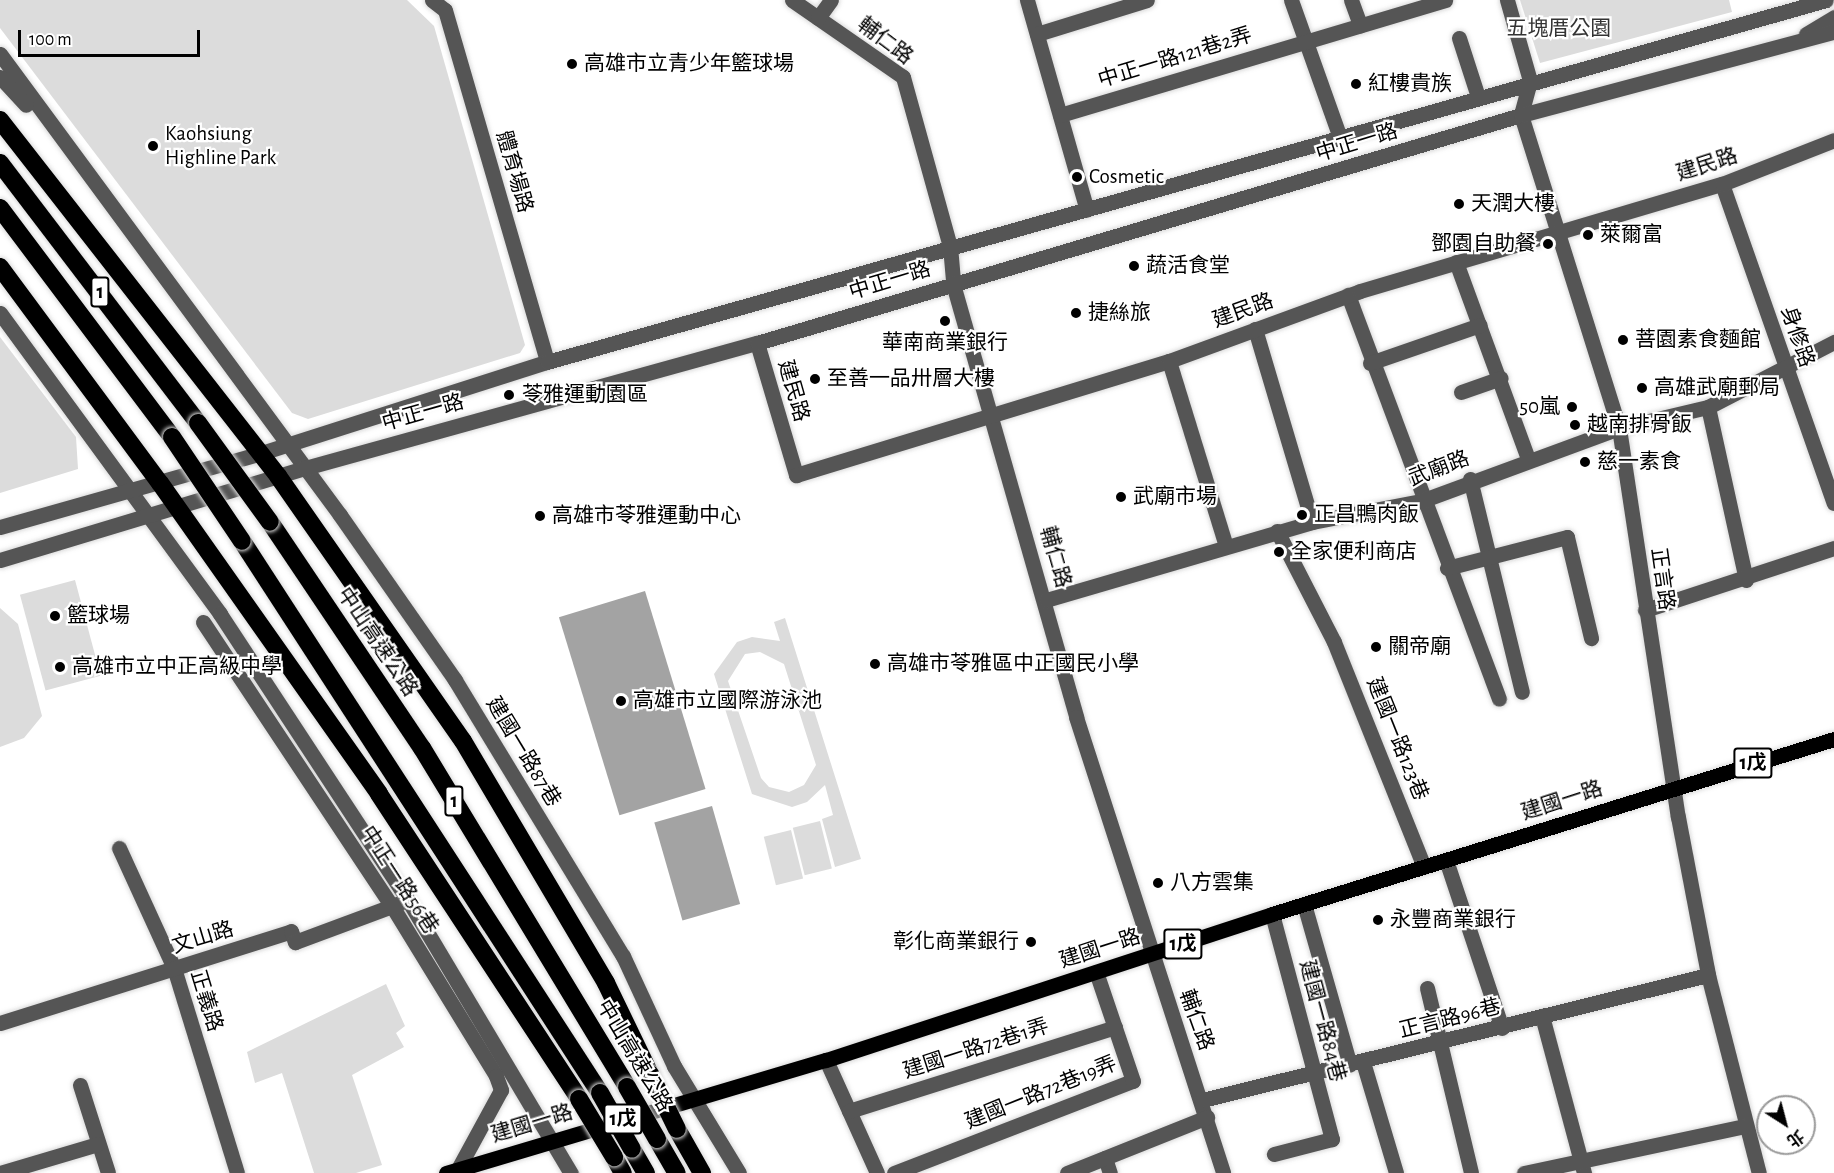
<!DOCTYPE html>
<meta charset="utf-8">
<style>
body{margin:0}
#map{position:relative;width:1834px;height:1173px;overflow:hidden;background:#fff;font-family:"Alegreya Sans","Noto Sans TC",sans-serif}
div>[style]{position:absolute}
.green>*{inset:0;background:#dcdcdc;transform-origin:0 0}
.water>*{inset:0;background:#a3a3a3;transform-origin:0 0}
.roads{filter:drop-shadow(0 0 2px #dbdbdb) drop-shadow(0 0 2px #dbdbdb)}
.minor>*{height:15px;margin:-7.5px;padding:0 7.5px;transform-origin:7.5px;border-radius:7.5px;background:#555}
.major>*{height:15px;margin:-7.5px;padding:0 7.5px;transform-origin:7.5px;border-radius:7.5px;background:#000}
.highway>*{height:18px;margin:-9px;padding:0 9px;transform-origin:9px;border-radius:9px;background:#000}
.bridges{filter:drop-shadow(0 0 2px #dbdbdb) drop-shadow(0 0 2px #dbdbdb)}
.highway-bridge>*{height:18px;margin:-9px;padding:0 9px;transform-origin:9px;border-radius:9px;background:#000}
.dots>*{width:16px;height:16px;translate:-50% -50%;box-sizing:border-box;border:3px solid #fff;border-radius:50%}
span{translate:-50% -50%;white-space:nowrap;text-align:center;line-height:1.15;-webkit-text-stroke:4.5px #fff;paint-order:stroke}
.shield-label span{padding:2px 4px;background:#fff;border:2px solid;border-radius:4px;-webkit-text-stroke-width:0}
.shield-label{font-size:20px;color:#000;font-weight:700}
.park-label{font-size:21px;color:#333}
.street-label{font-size:21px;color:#000}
.poi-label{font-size:21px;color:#000}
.left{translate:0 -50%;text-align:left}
.right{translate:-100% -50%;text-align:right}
.north{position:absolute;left:1756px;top:1095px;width:60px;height:60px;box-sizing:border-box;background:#fff;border:2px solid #999;border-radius:50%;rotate:144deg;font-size:16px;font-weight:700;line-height:24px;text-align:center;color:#000}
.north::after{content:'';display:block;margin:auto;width:21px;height:27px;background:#000;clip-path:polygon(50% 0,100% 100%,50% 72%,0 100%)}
.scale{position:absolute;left:18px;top:30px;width:182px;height:27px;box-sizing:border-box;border:3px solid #000;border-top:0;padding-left:8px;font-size:18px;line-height:21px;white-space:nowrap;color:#000;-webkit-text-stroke:4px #fff;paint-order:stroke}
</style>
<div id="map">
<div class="green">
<i style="clip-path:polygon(0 0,407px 0,434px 26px,525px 345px,520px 353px,308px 419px,292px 413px,0 28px)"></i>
<i style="clip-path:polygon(1520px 0,1729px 0,1732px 12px,1540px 63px)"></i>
<i style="clip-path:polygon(0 337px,76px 437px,78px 469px,0 493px)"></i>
<i style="left:75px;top:580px;width:99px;height:57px;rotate:75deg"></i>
<i style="clip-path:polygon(0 608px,18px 624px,42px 716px,24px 738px,0 747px)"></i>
<i style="clip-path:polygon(evenodd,785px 618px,861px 859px,835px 867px,822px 819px,833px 815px,825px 785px,807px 802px,792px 807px,752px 794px,714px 674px,737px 642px,752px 637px,780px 641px,774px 622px,785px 618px,760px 652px,784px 664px,816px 765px,804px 785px,789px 792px,769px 787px,761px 778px,728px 681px,745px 654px,760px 652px)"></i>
<i style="left:820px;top:821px;width:49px;height:28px;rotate:76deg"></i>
<i style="left:791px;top:830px;width:50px;height:28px;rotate:76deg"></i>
<i style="clip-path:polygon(386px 984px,405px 1026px,396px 1033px,404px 1047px,352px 1075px,382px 1165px,356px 1173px,314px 1173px,282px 1073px,255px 1083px,247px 1052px)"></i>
</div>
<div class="water">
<i style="left:645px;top:591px;width:207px;height:90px;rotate:73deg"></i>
<i style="left:712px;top:806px;width:102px;height:60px;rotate:74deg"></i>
</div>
<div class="roads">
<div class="minor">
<i style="left:432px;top:0;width:16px;rotate:38deg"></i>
<i style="left:445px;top:10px;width:366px;rotate:73.8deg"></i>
<i style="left:792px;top:0;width:135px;rotate:34.7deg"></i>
<i style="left:903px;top:77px;width:175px;rotate:74.5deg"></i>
<i style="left:950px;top:246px;width:38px;rotate:85deg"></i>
<i style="left:953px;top:284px;width:450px;rotate:74.1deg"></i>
<i style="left:1076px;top:717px;width:479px;rotate:72.1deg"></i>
<i style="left:1027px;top:0;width:218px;rotate:74.1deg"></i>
<i style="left:1291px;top:0;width:143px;rotate:70.4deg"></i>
<i style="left:1351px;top:0;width:27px;rotate:70deg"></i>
<i style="left:1507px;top:0;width:84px;rotate:74.1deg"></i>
<i style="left:1530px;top:81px;width:35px;rotate:105deg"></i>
<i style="left:1521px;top:115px;width:328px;rotate:72.6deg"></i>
<i style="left:1619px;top:428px;width:393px;rotate:81.4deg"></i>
<i style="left:1678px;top:817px;width:161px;rotate:79.2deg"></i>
<i style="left:1708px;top:975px;width:204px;rotate:75.6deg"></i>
<i style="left:818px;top:18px;width:22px;rotate:-54deg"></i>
<i style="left:1037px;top:34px;width:115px;rotate:-17.2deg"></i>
<i style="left:1806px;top:34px;width:33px;rotate:-31deg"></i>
<i style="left:1459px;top:38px;width:62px;rotate:72.1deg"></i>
<i style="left:0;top:54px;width:573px;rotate:53.59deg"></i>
<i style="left:340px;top:515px;width:201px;rotate:55.1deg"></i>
<i style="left:455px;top:680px;width:323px;rotate:58.7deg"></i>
<i style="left:623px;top:956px;width:121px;rotate:65.1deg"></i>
<i style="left:674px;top:1066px;width:125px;rotate:58.7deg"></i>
<i style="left:0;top:77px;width:38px;rotate:47deg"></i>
<i style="left:1060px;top:115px;width:402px;rotate:-16.6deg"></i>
<i style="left:1722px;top:184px;width:338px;rotate:70.7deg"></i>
<i style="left:1456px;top:262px;width:210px;rotate:69.9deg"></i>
<i style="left:1348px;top:295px;width:431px;rotate:69.5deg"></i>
<i style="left:0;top:313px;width:373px;rotate:53.8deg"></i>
<i style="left:220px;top:614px;width:342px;rotate:56.7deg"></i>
<i style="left:408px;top:900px;width:318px;rotate:59.2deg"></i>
<i style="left:1255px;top:329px;width:201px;rotate:73.5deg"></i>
<i style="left:757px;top:343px;width:138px;rotate:73.5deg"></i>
<i style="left:796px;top:475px;width:390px;rotate:-17deg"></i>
<i style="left:1169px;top:361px;width:203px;rotate:-20.1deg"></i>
<i style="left:1360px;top:291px;width:377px;rotate:-16.5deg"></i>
<i style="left:1722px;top:184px;width:120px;rotate:-21.4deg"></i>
<i style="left:1169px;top:361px;width:194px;rotate:72.9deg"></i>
<i style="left:1370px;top:363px;width:116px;rotate:-19.1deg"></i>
<i style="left:1461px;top:392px;width:42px;rotate:-19.3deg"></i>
<i style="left:1708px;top:407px;width:177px;rotate:77.6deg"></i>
<i style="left:1470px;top:479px;width:219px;rotate:76.3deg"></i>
<i style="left:0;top:527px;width:271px;rotate:-15.8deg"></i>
<i style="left:261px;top:453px;width:300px;rotate:-17.7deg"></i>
<i style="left:547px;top:362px;width:1329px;rotate:-15.8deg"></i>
<i style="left:1277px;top:531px;width:125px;rotate:62.8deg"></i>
<i style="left:1334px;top:642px;width:242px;rotate:68.2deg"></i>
<i style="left:0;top:560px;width:319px;rotate:-16.8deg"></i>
<i style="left:305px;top:468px;width:469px;rotate:-15.5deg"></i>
<i style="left:757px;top:343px;width:797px;rotate:-16.62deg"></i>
<i style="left:1521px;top:115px;width:324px;rotate:-14.9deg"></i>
<i style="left:1447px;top:568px;width:124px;rotate:-14.5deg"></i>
<i style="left:1567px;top:537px;width:104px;rotate:76.6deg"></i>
<i style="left:1046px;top:600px;width:277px;rotate:-16.3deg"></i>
<i style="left:1312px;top:522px;width:111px;rotate:-10.9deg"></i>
<i style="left:1421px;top:501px;width:211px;rotate:-20.2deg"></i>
<i style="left:1619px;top:428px;width:91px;rotate:-13.3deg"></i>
<i style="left:1708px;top:407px;width:142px;rotate:-27.3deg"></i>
<i style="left:1645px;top:610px;width:199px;rotate:-18.2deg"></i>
<i style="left:203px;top:622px;width:341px;rotate:56.4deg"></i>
<i style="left:392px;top:906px;width:199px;rotate:58.5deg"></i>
<i style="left:496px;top:1076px;width:15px;rotate:70deg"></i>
<i style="left:501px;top:1090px;width:90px;rotate:118.6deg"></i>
<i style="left:119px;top:848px;width:132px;rotate:65.4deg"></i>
<i style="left:174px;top:968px;width:214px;rotate:72.9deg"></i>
<i style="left:1446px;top:860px;width:177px;rotate:71.6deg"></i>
<i style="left:1304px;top:904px;width:167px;rotate:74.1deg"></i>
<i style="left:1272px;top:914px;width:233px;rotate:75.1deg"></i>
<i style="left:1332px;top:1139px;width:60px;rotate:165.5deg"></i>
<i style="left:1427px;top:988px;width:190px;rotate:76.6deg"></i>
<i style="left:1542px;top:1016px;width:163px;rotate:75deg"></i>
<i style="left:0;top:1023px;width:305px;rotate:-17.5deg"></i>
<i style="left:291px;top:931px;width:12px;rotate:70deg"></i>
<i style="left:295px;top:942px;width:112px;rotate:-20.4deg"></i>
<i style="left:826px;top:1060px;width:124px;rotate:65.7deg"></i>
<i style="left:1363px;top:1062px;width:116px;rotate:73.4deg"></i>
<i style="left:80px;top:1085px;width:92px;rotate:72.3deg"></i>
<i style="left:1202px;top:1100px;width:521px;rotate:-13.88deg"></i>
<i style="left:849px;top:1111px;width:279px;rotate:-17.5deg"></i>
<i style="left:1105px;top:1158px;width:16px;rotate:72deg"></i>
<i style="left:0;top:1173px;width:102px;rotate:-16.5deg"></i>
<i style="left:894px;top:1173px;width:256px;rotate:-21.1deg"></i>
<i style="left:1133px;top:1081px;width:115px;rotate:-108.7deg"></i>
<i style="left:1067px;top:1173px;width:151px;rotate:-21.8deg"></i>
<i style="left:1524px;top:1173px;width:226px;rotate:-12deg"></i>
</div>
<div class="major">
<i style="left:446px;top:1173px;width:396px;rotate:-16.6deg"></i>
<i style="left:826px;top:1060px;width:469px;rotate:-18.1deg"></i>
<i style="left:1272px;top:914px;width:589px;rotate:-17.3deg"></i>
</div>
<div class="highway">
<i style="left:0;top:120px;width:452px;rotate:52deg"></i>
<i style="left:278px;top:476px;width:323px;rotate:55.1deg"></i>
<i style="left:463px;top:741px;width:281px;rotate:59.4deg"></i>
<i style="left:606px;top:983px;width:101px;rotate:64.2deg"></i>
<i style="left:0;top:163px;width:327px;rotate:52.7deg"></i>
<i style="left:0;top:208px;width:286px;rotate:53.1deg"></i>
<i style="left:0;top:267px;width:269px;rotate:53.5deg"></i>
<i style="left:160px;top:483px;width:380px;rotate:54.8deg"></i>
<i style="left:379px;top:794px;width:365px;rotate:56.7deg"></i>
<i style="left:270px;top:522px;width:272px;rotate:56.1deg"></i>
<i style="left:422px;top:748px;width:396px;rotate:58.8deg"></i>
<i style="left:242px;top:541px;width:658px;rotate:57.03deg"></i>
<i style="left:677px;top:1129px;width:51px;rotate:60.4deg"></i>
<i style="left:657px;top:1139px;width:39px;rotate:60deg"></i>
<i style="left:632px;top:1149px;width:28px;rotate:60deg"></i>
<i style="left:614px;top:1157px;width:18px;rotate:61deg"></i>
</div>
</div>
<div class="bridges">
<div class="highway-bridge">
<i style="left:198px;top:423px;width:122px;rotate:54deg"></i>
<i style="left:172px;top:437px;width:125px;rotate:56.1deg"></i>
<i style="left:650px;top:1074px;width:61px;rotate:63.9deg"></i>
<i style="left:627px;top:1087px;width:60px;rotate:60deg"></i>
<i style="left:600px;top:1093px;width:64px;rotate:60.3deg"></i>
<i style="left:579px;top:1099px;width:68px;rotate:58.9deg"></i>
</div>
</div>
<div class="dots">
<i style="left:572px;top:64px;background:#000"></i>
<i style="left:1356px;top:84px;background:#000"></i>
<i style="left:153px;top:146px;background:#000"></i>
<i style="left:1077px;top:177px;background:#000"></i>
<i style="left:1459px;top:204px;background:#000"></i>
<i style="left:1588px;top:235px;background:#000"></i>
<i style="left:1548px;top:244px;background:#000"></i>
<i style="left:1134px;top:266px;background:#000"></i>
<i style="left:1076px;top:313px;background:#000"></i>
<i style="left:945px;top:321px;background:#000"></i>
<i style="left:1623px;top:340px;background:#000"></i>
<i style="left:815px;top:379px;background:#000"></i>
<i style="left:1642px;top:388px;background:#000"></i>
<i style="left:509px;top:395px;background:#000"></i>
<i style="left:1572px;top:407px;background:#000"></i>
<i style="left:1575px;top:425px;background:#000"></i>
<i style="left:1585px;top:462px;background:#000"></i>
<i style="left:1121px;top:497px;background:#000"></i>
<i style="left:1302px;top:515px;background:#000"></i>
<i style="left:540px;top:516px;background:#000"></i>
<i style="left:1279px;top:552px;background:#000"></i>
<i style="left:55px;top:616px;background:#000"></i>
<i style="left:1376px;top:647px;background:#000"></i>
<i style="left:875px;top:664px;background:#000"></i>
<i style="left:60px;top:667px;background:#000"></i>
<i style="left:621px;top:701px;background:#000"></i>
<i style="left:1158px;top:883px;background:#000"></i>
<i style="left:1378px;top:920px;background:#000"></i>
<i style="left:1031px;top:942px;background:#000"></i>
</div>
<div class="shield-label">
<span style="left:100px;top:292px">1</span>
<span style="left:1753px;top:763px">1戊</span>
<span style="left:454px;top:801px">1</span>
<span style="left:1183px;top:944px">1戊</span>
<span style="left:623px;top:1119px">1戊</span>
</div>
<div class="park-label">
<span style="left:1559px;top:29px">五塊厝公園</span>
</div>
<div class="street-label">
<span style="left:885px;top:41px;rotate:37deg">輔仁路</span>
<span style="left:1175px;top:58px;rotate:-17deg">中正一路121巷2弄</span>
<span style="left:1357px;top:143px;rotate:-17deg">中正一路</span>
<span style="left:1707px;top:165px;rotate:-18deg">建民路</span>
<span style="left:514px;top:172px;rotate:74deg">體育場路</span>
<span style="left:890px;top:281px;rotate:-17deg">中正一路</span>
<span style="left:1243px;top:311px;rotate:-20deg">建民路</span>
<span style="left:1797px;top:337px;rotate:71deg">身修路</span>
<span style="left:793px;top:391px;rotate:74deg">建民路</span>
<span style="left:423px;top:413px;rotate:-16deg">中正一路</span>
<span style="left:1439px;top:469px;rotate:-21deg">武廟路</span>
<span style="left:1055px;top:557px;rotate:74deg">輔仁路</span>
<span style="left:1662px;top:579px;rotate:82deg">正言路</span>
<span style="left:377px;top:642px;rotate:56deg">中山高速公路</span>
<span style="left:1397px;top:739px;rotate:68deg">建國一路123巷</span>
<span style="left:523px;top:752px;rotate:59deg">建國一路87巷</span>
<span style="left:1562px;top:801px;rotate:-18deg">建國一路</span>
<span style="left:399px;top:880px;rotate:57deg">中正一路56巷</span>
<span style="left:203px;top:938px;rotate:-17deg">文山路</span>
<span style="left:1100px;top:949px;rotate:-18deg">建國一路</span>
<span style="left:206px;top:1001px;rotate:73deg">正義路</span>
<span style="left:1450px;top:1019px;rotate:-14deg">正言路96巷</span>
<span style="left:1196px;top:1020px;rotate:70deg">輔仁路</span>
<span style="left:1322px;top:1021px;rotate:75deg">建國一路84巷</span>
<span style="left:976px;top:1049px;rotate:-18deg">建國一路72巷1弄</span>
<span style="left:634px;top:1056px;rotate:59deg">中山高速公路</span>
<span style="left:1041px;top:1093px;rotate:-22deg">建國一路72巷19弄</span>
<span style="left:532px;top:1124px;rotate:-17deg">建國一路</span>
</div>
<div class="poi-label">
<span class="left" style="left:584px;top:64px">高雄市立青少年籃球場</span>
<span class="left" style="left:1368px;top:84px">紅樓貴族</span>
<span class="left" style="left:165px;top:146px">Kaohsiung<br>Highline Park</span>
<span class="left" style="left:1089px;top:177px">Cosmetic</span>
<span class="left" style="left:1471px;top:204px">天潤大樓</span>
<span class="left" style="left:1600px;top:235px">萊爾富</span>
<span class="right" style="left:1536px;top:244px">鄧園自助餐</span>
<span class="left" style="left:1146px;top:266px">蔬活食堂</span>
<span class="left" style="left:1088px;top:313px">捷絲旅</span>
<span class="left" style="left:1635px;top:340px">菩園素食麵館</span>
<span style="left:945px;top:343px">華南商業銀行</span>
<span class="left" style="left:827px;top:379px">至善一品卅層大樓</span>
<span class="left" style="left:1654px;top:388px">高雄武廟郵局</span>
<span class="left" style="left:522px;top:395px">苓雅運動園區</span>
<span class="right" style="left:1560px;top:407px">50嵐</span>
<span class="left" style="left:1587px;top:425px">越南排骨飯</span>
<span class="left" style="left:1597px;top:462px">慈一素食</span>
<span class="left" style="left:1133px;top:497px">武廟市場</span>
<span class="left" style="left:1314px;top:515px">正昌鴨肉飯</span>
<span class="left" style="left:552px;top:516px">高雄市苓雅運動中心</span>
<span class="left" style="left:1291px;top:552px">全家便利商店</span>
<span class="left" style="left:67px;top:616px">籃球場</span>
<span class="left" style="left:1388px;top:647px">關帝廟</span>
<span class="left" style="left:887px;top:664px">高雄市苓雅區中正國民小學</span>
<span class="left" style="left:72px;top:667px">高雄市立中正高級中學</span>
<span class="left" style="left:633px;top:701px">高雄市立國際游泳池</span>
<span class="left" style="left:1170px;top:883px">八方雲集</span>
<span class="left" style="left:1390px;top:920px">永豐商業銀行</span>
<span class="right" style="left:1019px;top:942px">彰化商業銀行</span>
</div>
<div class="north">北</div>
<div class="scale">100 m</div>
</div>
